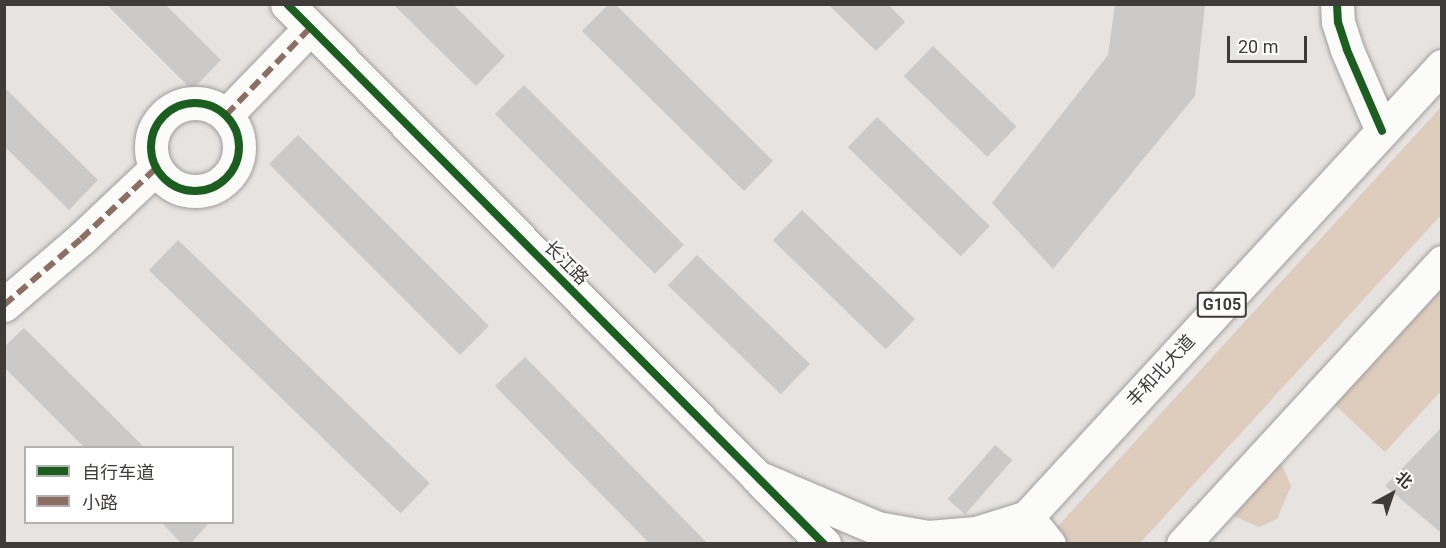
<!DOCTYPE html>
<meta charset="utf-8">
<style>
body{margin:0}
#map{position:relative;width:1446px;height:548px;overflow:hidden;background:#e6e3e1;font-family:Roboto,"Noto Sans SC",sans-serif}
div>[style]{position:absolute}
.green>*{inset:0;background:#decdbd}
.building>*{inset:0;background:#cccac8;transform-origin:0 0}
.roads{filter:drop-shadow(0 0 2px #a09d9c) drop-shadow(0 0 2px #a09d9c)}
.minor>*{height:33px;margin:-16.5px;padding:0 16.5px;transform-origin:16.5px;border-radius:16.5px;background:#fbfbfa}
.minor>.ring{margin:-16.5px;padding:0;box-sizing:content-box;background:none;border:33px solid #fbfbfa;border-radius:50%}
.highway>*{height:33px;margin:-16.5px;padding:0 16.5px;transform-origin:16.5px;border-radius:16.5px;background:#fbfbfa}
.quiet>*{height:6px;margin-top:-3px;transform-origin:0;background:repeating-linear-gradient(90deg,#8d6e63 0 12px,transparent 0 18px)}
.cycleway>*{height:8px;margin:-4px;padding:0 4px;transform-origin:4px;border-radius:4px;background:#1b5e20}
.cycleway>.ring{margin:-4px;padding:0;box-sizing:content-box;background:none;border:8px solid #1b5e20;border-radius:50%}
span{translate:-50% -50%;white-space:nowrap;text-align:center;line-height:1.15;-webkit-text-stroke:4.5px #fff;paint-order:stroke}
.shield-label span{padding:2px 4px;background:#fff;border:2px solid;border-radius:4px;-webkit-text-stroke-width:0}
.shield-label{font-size:16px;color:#3e3b39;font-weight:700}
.street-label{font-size:18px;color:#3e3b39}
.frame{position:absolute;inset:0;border:6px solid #3e3b39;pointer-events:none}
.legend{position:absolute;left:24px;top:446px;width:210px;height:78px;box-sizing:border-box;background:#fff;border:2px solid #b2b1b0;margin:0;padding:8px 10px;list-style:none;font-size:18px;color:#3e3b39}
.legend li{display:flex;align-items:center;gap:12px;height:30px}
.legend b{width:30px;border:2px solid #b2b1b0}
.north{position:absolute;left:1362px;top:464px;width:60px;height:60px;-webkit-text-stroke:4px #fff;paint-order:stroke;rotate:40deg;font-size:16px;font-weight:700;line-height:24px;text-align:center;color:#3e3b39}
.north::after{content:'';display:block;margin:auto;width:21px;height:27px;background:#3e3b39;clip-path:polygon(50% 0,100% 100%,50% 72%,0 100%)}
.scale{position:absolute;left:1227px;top:36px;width:80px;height:27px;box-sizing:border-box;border:3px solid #3e3b39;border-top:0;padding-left:8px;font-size:18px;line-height:21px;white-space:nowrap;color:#3e3b39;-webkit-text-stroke:4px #fff;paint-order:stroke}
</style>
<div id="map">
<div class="green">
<i style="clip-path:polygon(1441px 107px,1441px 215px,1140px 543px,1052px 543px,1047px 538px)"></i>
<i style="clip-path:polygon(1441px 285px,1441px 391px,1385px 452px,1333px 403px)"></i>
<i style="clip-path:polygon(1280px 460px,1291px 486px,1277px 519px,1259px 527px,1234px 516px)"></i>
</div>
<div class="building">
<i style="clip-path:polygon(106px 4px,165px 4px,221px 60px,192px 90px)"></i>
<i style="clip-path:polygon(393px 4px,453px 4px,505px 56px,476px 86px)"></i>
<i style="clip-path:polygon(609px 4px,615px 4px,773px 161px,744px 191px,582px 31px)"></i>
<i style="clip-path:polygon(828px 4px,888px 4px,905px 22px,876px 51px)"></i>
<i style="clip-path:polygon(1115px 4px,1205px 4px,1195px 96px,1053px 269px,992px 203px,1108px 55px)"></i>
<i style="left:933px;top:46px;width:116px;height:42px;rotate:44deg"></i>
<i style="left:524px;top:85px;width:226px;height:41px;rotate:45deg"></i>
<i style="clip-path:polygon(4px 87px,98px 180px,69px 210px,4px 146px)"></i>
<i style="left:877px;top:117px;width:157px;height:42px;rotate:44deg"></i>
<i style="left:298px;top:135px;width:270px;height:41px;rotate:45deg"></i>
<i style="left:802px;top:210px;width:157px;height:42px;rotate:44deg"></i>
<i style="left:178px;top:240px;width:350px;height:42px;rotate:44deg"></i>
<i style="left:697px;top:255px;width:157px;height:42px;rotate:44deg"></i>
<i style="clip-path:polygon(24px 328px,145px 448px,85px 448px,4px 367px,4px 347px)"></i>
<i style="clip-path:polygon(525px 357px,708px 544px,650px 544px,495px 386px)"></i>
<i style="clip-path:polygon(1442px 427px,1442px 529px,1439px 531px,1385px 486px)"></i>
<i style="left:995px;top:445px;width:23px;height:72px;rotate:41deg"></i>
<i style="clip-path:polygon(161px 522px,210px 522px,190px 544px,182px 544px)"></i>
</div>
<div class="roads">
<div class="minor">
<i style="left:287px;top:4px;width:762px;rotate:45.16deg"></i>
<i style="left:1337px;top:4px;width:18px;rotate:87deg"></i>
<i style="left:1338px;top:22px;width:29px;rotate:72deg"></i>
<i style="left:1347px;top:50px;width:88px;rotate:66.6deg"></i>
<i class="ring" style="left:151px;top:103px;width:55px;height:55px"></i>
<i style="left:226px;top:115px;width:121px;rotate:-46deg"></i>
<i style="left:4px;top:305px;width:101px;rotate:-40.6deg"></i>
<i style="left:81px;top:239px;width:103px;rotate:-43.4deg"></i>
</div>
<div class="highway">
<i style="left:757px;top:477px;width:130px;rotate:23deg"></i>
<i style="left:877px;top:528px;width:52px;rotate:10deg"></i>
<i style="left:928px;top:537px;width:48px;rotate:-4.8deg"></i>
<i style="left:976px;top:533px;width:53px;rotate:-17.4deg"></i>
<i style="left:1027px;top:517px;width:35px;rotate:51deg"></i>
<i style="left:815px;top:535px;width:10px;rotate:66deg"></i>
<i style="left:1002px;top:544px;width:650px;rotate:-47.37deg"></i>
<i style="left:1183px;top:544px;width:383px;rotate:-47.4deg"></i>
</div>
</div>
<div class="quiet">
<i style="left:226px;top:115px;width:121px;rotate:-46deg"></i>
<i style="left:4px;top:305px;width:101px;rotate:-40.6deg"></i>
<i style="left:81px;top:239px;width:103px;rotate:-43.4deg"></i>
</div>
<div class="cycleway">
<i style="left:287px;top:4px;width:762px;rotate:45.16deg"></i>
<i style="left:1337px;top:4px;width:18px;rotate:87deg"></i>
<i style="left:1338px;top:22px;width:29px;rotate:72deg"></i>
<i style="left:1347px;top:50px;width:88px;rotate:66.6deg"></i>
<i class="ring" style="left:151px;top:103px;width:80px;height:80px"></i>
</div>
<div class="shield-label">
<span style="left:1222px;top:305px">G105</span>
</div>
<div class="street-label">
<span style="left:566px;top:263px;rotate:45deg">长江路</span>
<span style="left:1161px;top:371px;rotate:-47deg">丰和北大道</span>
</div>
<div class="frame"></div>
<ul class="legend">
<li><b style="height:8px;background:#1b5e20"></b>自行车道</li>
<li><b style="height:8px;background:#8d6e63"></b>小路</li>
</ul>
<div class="north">北</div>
<div class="scale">20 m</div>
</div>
